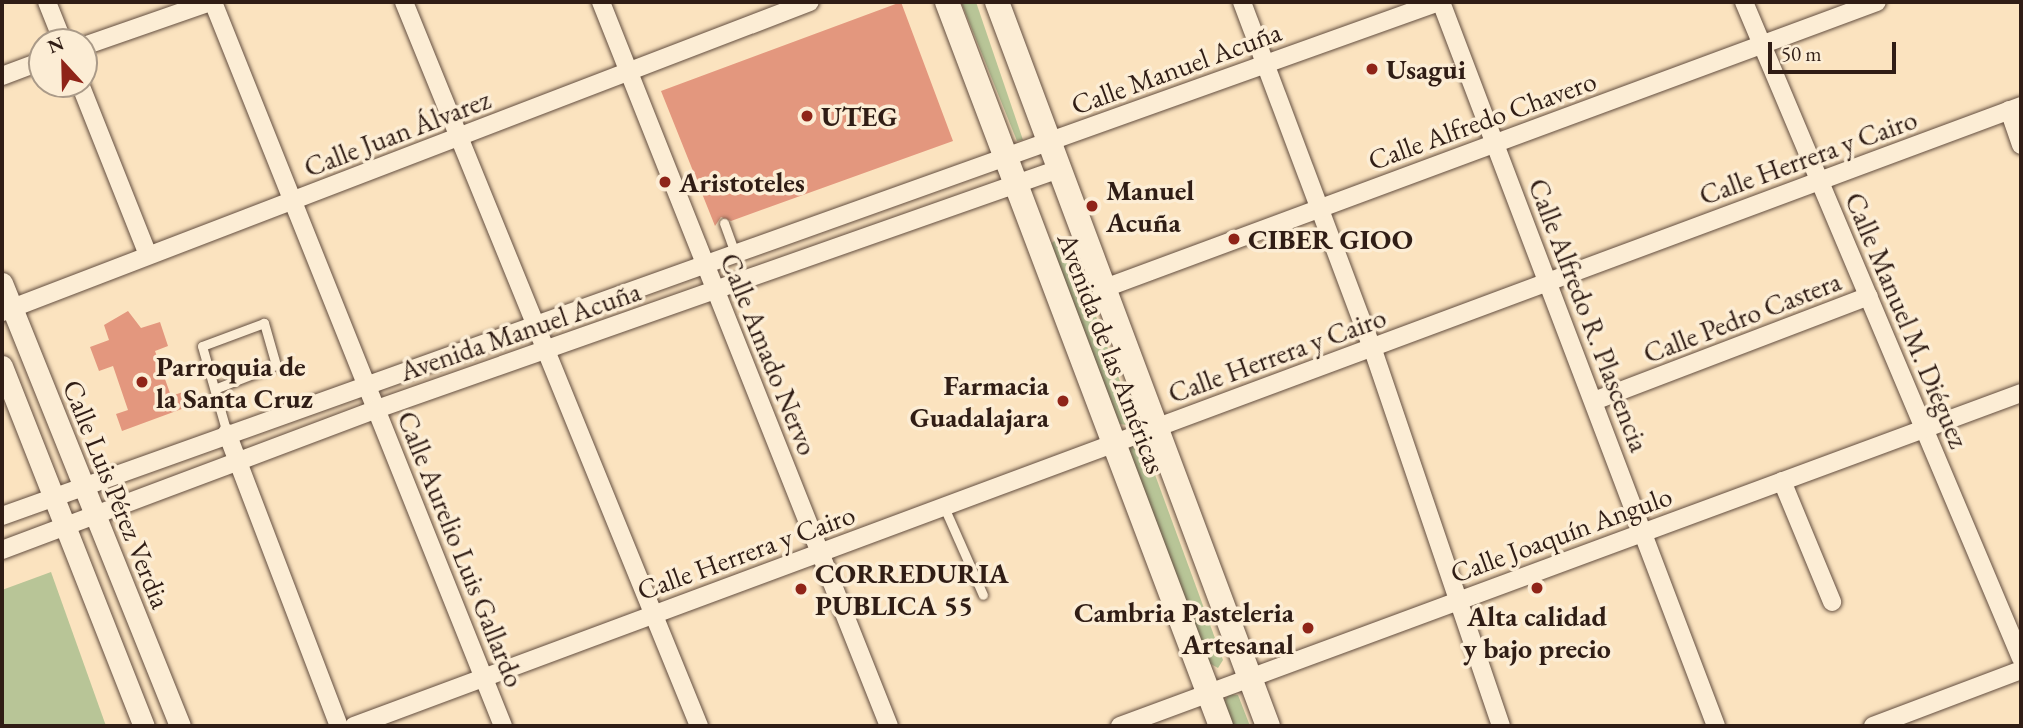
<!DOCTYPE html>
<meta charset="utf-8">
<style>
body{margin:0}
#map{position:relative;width:2023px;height:728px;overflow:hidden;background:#fbe3bf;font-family:"EB Garamond",serif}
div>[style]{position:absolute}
.green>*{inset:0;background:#b8c597}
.building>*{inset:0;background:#e3977e}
.roads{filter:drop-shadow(0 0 2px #634e40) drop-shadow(0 0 2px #634e40)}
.service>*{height:9px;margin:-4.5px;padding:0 4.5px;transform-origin:4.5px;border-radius:4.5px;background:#fcedd5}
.minor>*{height:18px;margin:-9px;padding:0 9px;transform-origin:9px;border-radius:9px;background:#fcedd5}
.tertiary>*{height:21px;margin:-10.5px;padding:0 10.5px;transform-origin:10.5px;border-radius:10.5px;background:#fcedd5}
.secondary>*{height:24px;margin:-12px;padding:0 12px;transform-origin:12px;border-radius:12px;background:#fcedd5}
.dots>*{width:19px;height:19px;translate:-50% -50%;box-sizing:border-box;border:4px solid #fcedd5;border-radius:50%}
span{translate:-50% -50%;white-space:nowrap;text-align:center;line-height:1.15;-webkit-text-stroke:7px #fcedd5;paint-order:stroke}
.street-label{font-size:28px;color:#301d15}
.poi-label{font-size:28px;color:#301d15;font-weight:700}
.left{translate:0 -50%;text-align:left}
.right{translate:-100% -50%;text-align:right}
.frame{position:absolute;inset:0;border:4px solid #301d15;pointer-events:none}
.north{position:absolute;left:28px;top:28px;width:70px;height:70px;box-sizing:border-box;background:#fcedd5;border:2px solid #aa9a88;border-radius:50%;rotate:338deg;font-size:19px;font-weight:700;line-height:28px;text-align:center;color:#301d15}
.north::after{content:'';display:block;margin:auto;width:24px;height:32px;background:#8f2418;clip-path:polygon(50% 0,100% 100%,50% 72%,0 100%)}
.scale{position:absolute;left:1768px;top:42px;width:128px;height:32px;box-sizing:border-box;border:4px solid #301d15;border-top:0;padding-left:9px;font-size:21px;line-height:24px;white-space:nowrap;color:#301d15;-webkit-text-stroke:5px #fcedd5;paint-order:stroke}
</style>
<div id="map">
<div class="green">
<i style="clip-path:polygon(961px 2px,976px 2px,1023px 140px,1017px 141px)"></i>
<i style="clip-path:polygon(1057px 238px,1067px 238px,1134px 419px,1127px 425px,1119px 424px,1051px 244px)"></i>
<i style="clip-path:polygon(1134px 441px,1143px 442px,1223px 660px,1218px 668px,1209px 663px,1128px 450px)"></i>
<i style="clip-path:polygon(51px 572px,106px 726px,2px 726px,2px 590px)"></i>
<i style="clip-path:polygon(1229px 694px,1238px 695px,1250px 726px,1233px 726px,1224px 702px)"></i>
</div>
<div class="building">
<i style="clip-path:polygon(901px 2px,953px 141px,731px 221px,721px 217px,715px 226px,661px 91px)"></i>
<i style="clip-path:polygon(128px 311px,141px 328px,160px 322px,168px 346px,155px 351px,171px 396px,183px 392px,187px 407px,122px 431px,116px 414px,128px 410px,113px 366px,99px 371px,90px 347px,109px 340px,104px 325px)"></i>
</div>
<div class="roads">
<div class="service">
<i style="left:724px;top:223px;width:32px;rotate:70deg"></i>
<i style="left:217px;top:388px;width:63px;rotate:-21.3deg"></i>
<i style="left:276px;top:365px;width:44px;rotate:-105.9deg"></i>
<i style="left:264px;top:323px;width:66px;rotate:159.6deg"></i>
<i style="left:202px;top:346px;width:91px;rotate:74deg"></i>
<i style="left:944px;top:507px;width:96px;rotate:66.1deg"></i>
</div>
<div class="minor">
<i style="left:47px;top:2px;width:43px;rotate:68.2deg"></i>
<i style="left:213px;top:2px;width:780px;rotate:68.17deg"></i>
<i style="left:404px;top:2px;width:782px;rotate:67.83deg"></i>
<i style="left:601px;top:2px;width:779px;rotate:68.31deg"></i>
<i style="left:1242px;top:2px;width:369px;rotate:69.4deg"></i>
<i style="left:1372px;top:347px;width:400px;rotate:71.2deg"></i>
<i style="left:1441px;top:2px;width:774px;rotate:69.2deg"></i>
<i style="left:1744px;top:2px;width:712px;rotate:67.11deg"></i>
<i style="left:84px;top:46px;width:133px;rotate:-19.2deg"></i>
<i style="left:2px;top:76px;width:43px;rotate:-20.6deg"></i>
<i style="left:80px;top:84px;width:184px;rotate:68.3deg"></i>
<i style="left:2009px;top:110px;width:37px;rotate:71deg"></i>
<i style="left:1105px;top:288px;width:823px;rotate:-20.33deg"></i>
<i style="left:2px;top:312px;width:865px;rotate:-20.99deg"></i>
<i style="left:1594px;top:401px;width:294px;rotate:-20.9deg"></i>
<i style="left:227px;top:433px;width:314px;rotate:69.1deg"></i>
<i style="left:1782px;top:481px;width:131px;rotate:67.5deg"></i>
<i style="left:2px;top:516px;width:1526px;rotate:-19.68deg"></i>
<i style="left:2px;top:550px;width:401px;rotate:-20.6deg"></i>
<i style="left:377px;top:409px;width:723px;rotate:-19.39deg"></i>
<i style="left:354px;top:726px;width:1779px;rotate:-20.4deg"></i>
<i style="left:1120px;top:726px;width:961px;rotate:-20.28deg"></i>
<i style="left:1873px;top:726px;width:158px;rotate:-20.7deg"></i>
</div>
<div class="tertiary">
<i style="left:2px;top:283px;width:477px;rotate:68.1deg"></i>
<i style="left:2px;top:366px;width:387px;rotate:68.5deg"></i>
</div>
<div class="secondary">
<i style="left:947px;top:2px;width:774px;rotate:69.27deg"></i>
<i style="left:997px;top:2px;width:773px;rotate:69.48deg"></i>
</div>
</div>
<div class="dots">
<i style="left:1372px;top:69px;background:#8f2418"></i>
<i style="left:807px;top:116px;background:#8f2418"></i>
<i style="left:665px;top:182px;background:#8f2418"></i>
<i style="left:1092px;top:206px;background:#8f2418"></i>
<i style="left:1234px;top:239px;background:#8f2418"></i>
<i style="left:142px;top:382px;background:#8f2418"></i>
<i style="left:1063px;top:401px;background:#8f2418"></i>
<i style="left:1537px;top:588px;background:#8f2418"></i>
<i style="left:801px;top:589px;background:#8f2418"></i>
<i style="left:1308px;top:628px;background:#8f2418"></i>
</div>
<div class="street-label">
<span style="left:1176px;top:68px;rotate:-20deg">Calle Manuel Acuña</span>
<span style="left:1482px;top:120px;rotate:-20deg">Calle Alfredo Chavero</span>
<span style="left:397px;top:133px;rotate:-21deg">Calle Juan Álvarez</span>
<span style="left:1808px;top:157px;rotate:-20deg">Calle Herrera y Cairo</span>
<span style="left:1589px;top:315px;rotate:69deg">Calle Alfredo R. Plascencia</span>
<span style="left:1742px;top:317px;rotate:-21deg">Calle Pedro Castera</span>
<span style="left:1907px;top:320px;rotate:67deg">Calle Manuel M. Diéguez</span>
<span style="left:520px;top:331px;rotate:-19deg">Avenida Manuel Acuña</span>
<span style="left:1112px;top:353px;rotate:69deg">Avenida de las Américas</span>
<span style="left:769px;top:354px;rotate:68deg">Calle Amado Nervo</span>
<span style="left:1277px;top:355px;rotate:-20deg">Calle Herrera y Cairo</span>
<span style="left:117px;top:494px;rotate:68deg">Calle Luis Pérez Verdia</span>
<span style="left:1561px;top:534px;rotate:-20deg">Calle Joaquín Angulo</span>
<span style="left:461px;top:549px;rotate:68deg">Calle Aurelio Luis Gallardo</span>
<span style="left:746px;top:552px;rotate:-20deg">Calle Herrera y Cairo</span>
</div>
<div class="poi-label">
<span class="left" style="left:1386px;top:69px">Usagui</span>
<span class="left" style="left:821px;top:116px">UTEG</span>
<span class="left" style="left:679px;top:182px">Aristoteles</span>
<span class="left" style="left:1106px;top:206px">Manuel<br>Acuña</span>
<span class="left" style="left:1248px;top:239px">CIBER GIOO</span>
<span class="left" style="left:156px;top:382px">Parroquia de<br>la Santa Cruz</span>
<span class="right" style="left:1049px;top:401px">Farmacia<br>Guadalajara</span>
<span class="left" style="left:815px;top:589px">CORREDURIA<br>PUBLICA 55</span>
<span class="right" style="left:1294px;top:628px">Cambria Pasteleria<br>Artesanal</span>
<span style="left:1537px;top:632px">Alta calidad<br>y bajo precio</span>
</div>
<div class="frame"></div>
<div class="north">N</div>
<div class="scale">50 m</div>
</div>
